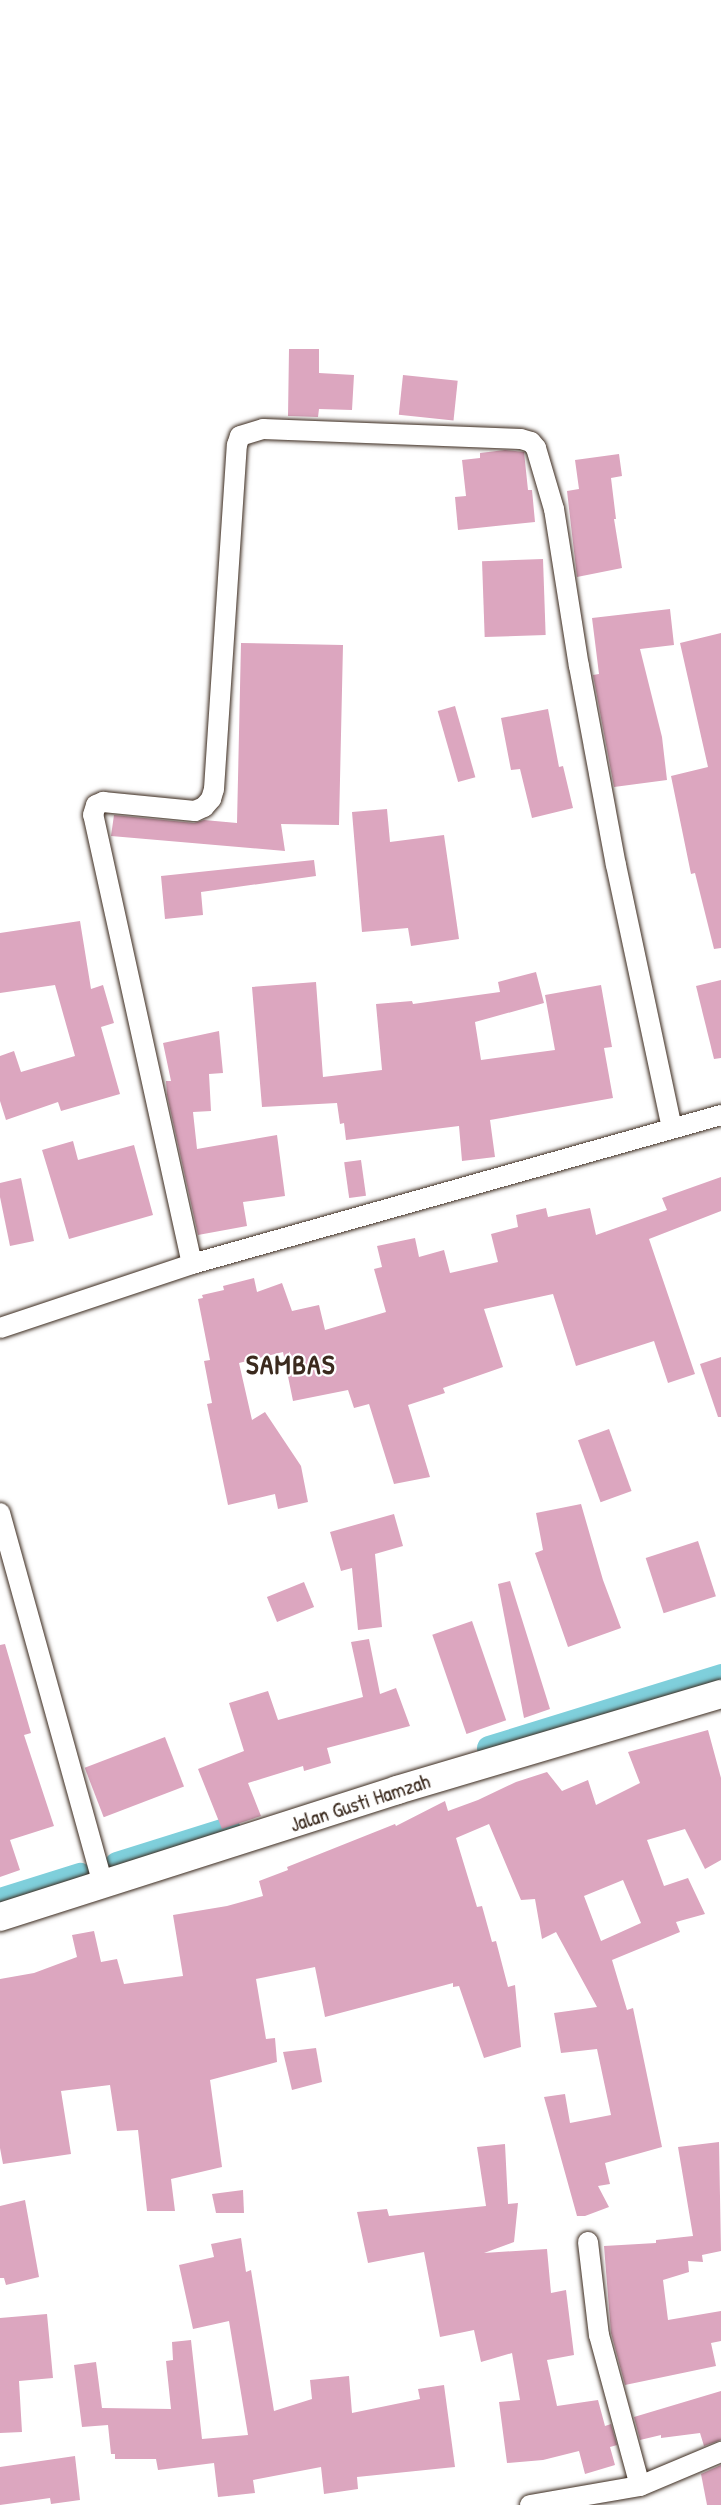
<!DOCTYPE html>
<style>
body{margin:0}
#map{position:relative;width:721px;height:2505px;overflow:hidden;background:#fff;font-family:"Patrick Hand",sans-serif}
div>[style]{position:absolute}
.canal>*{height:24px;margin:-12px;padding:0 12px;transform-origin:12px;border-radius:12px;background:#7fcfdb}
.building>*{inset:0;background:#dca6bf;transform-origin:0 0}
.roads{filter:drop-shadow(0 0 2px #3b2a1e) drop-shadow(0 0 2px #3b2a1e)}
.street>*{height:20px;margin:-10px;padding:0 10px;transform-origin:10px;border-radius:10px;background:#fff}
.secondary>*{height:28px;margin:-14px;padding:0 14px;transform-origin:14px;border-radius:14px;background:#fff}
span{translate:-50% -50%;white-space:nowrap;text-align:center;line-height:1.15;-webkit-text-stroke:4.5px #fff;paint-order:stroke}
.street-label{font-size:21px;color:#3b2a1e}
.district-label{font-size:27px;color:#3b2a1e;font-weight:700;letter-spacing:1.5px}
</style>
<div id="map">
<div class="canal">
<i style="left:489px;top:1748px;width:243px;rotate:-17.2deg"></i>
<i style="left:117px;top:1864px;width:117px;rotate:-17.4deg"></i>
<i style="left:0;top:1900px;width:84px;rotate:-17.4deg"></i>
</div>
<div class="building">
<i style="clip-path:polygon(289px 349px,319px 349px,319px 373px,354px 375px,352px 410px,319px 409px,318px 417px,288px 416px)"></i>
<i style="left:403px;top:375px;width:55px;height:40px;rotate:6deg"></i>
<i style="clip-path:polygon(505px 450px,524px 452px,528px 490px,532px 490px,535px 522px,458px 530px,455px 497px,466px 496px,462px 460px,480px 458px,480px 453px)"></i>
<i style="clip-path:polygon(619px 454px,622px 476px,611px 478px,616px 519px,614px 519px,622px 568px,577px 577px,567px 491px,579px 489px,575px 460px)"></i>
<i style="left:543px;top:559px;width:76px;height:61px;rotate:88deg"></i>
<i style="clip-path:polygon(670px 609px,674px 645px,640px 649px,662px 737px,667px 780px,614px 787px,593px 675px,599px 674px,592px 618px)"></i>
<i style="clip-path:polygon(721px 633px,721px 948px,714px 949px,695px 873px,691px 874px,671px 776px,708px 767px,680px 643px)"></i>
<i style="clip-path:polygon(241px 643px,343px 645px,339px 825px,281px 824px,285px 851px,111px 836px,114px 815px,194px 823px,204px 820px,237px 823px)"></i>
<i style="left:455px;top:706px;width:74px;height:18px;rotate:74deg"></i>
<i style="clip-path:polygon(548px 709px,559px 767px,563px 766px,573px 808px,532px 818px,520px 769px,511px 770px,501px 718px)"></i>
<i style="clip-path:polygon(387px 809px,390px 842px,444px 835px,459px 939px,411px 946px,408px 928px,362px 932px,352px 812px)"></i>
<i style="clip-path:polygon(314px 860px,316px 876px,201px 892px,203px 915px,165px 919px,161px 876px)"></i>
<i style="clip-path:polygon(80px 921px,91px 989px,103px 985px,114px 1023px,101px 1027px,120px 1094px,61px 1111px,58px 1102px,6px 1120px,0 1101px,0 1056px,14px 1051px,21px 1072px,75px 1056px,55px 985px,0 993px,0 933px)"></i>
<i style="clip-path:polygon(536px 972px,544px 1003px,475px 1022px,481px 1060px,555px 1050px,545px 995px,601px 985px,612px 1047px,604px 1048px,613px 1098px,490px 1120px,495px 1157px,462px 1161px,459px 1126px,346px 1140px,344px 1123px,340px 1124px,337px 1103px,262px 1107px,252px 987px,316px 982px,323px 1077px,382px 1070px,376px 1004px,412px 1001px,413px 1004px,500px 992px,498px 982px)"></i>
<i style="clip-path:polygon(721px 980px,721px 1058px,714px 1059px,696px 986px)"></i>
<i style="clip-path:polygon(219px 1031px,223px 1073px,209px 1074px,211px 1111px,193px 1112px,197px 1149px,277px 1135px,285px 1196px,243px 1202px,247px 1226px,198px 1235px,167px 1095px,166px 1081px,171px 1081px,163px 1043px)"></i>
<i style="clip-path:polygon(73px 1141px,78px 1160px,134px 1145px,153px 1215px,69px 1239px,42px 1150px)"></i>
<i style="left:361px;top:1160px;width:36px;height:17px;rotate:82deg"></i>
<i style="clip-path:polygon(721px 1177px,721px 1211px,649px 1239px,695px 1374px,668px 1383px,654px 1341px,576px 1366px,553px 1294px,484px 1309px,503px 1367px,443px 1388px,445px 1393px,408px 1405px,430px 1477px,394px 1484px,369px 1404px,354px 1408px,348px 1390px,293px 1401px,283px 1352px,239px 1363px,252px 1420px,265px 1412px,301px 1466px,308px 1502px,278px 1509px,275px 1494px,228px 1505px,207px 1404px,212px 1403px,204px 1361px,210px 1360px,198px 1299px,203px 1298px,202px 1295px,224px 1290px,223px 1286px,254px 1278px,257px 1292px,282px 1283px,292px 1311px,319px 1305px,325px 1330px,386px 1312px,374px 1269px,382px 1267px,377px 1246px,415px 1238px,419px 1257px,444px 1250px,450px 1273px,498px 1262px,491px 1234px,518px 1227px,516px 1215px,546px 1208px,548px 1217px,590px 1208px,596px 1235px,667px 1210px,662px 1198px)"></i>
<i style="clip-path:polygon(21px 1178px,34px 1241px,10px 1246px,0 1197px,0 1183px)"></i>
<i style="clip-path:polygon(721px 1357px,721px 1417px,718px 1417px,700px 1364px)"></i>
<i style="left:609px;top:1429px;width:66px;height:33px;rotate:70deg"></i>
<i style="clip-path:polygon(581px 1504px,603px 1580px,621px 1628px,568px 1647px,535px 1553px,543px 1550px,536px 1513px)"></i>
<i style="clip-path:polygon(394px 1514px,403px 1546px,375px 1554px,382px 1627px,358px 1630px,352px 1568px,341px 1571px,330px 1532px)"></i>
<i style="left:698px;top:1541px;width:58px;height:55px;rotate:72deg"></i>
<i style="clip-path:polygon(510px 1581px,550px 1709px,524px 1718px,498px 1584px)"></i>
<i style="left:304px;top:1582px;width:27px;height:40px;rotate:68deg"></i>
<i style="left:472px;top:1621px;width:105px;height:42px;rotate:71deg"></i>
<i style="clip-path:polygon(369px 1639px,380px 1694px,396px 1688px,410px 1726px,327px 1748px,331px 1763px,304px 1771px,303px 1766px,248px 1783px,261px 1816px,222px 1829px,198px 1769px,244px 1751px,229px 1703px,268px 1691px,278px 1720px,363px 1697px,351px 1642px)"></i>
<i style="clip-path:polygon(5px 1644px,31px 1733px,24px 1735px,54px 1826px,10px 1840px,20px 1870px,0 1877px,0 1645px)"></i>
<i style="clip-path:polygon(evenodd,708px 1730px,721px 1778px,721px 1860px,705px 1869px,685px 1829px,647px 1840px,664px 1886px,688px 1878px,705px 1914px,676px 1922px,680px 1932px,612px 1960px,627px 2010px,633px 2008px,662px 2147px,605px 2163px,610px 2184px,598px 2186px,609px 2207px,585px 2216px,577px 2216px,544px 2097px,565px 2094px,570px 2123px,611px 2115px,597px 2049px,561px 2053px,554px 2013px,597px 2007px,556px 1932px,542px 1939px,535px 1899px,521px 1900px,489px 1824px,456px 1838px,477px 1907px,482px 1906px,492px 1942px,496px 1941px,508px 1987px,515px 1985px,521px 2047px,484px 2058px,459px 1986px,453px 1987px,453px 1983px,325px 2017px,315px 1967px,256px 1979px,266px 2039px,275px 2038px,277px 2062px,210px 2080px,222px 2167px,171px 2179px,175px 2211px,147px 2211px,138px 2130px,117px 2131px,110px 2085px,61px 2091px,71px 2154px,3px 2164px,0 2148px,0 1979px,34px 1973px,77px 1957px,72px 1935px,94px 1931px,101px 1962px,117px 1959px,124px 1984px,183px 1976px,173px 1915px,227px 1906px,263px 1896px,259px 1881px,288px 1870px,287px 1867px,395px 1824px,396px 1826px,445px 1801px,448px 1811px,478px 1800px,516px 1782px,547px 1772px,562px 1791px,588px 1780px,596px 1805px,640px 1783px,628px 1752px,708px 1730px,623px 1880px,641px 1923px,601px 1941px,584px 1896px,623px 1880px)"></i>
<i style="left:165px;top:1737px;width:53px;height:86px;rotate:69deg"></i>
<i style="clip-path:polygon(316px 2048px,322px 2082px,292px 2090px,283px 2052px)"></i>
<i style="clip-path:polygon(719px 2142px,721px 2251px,702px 2255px,703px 2262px,688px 2261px,689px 2272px,663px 2280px,668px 2320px,721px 2311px,721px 2341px,711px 2343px,716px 2366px,625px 2385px,611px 2333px,604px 2246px,656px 2243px,656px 2240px,693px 2236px,678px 2147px)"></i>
<i style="clip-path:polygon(505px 2144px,508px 2204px,518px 2203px,514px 2242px,484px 2253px,547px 2249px,551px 2293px,566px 2290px,574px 2355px,547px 2360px,557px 2406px,598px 2400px,605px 2426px,611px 2424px,617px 2445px,610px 2447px,615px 2465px,585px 2474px,579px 2451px,543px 2460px,507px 2463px,499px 2402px,520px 2400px,512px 2353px,481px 2362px,474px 2330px,440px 2337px,424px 2252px,368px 2263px,357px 2212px,387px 2209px,389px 2216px,486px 2206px,477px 2147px)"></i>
<i style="clip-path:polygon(243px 2190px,244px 2213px,216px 2213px,212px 2194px)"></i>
<i style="clip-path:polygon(25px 2200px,39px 2277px,6px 2285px,4px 2278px,0 2278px,0 2206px)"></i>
<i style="clip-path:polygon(241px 2238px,246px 2272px,251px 2270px,274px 2411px,312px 2399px,310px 2380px,349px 2376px,352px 2413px,420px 2399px,418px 2389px,444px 2385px,455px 2467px,357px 2477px,358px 2489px,324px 2494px,321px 2467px,253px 2480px,255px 2493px,218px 2497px,214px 2463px,158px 2470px,156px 2459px,115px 2459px,115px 2454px,111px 2454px,108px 2425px,82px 2427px,74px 2365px,96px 2362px,102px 2408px,171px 2409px,166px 2361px,173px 2360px,172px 2342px,191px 2340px,202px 2439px,248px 2435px,229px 2321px,193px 2329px,179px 2265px,214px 2257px,211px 2244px)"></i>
<i style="clip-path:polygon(47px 2314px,53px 2378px,19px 2381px,22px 2432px,0 2433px,0 2318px)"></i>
<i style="clip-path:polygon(721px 2391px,721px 2440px,704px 2446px,700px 2433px,661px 2438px,661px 2435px,640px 2440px,634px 2417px)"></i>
<i style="clip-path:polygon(75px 2456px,80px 2500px,51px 2504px,50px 2498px,0 2505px,0 2467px)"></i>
<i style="clip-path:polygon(721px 2465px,721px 2505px,707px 2505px,701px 2474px)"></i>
</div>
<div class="roads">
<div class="street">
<i style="left:192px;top:1264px;width:460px;rotate:-102.4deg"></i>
<i style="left:93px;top:815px;width:10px;rotate:-73deg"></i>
<i style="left:96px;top:805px;width:8px;rotate:-23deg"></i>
<i style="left:103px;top:802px;width:92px;rotate:5.6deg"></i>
<i style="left:195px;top:811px;width:10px;rotate:-24deg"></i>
<i style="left:204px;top:807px;width:11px;rotate:-49deg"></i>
<i style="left:211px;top:799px;width:10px;rotate:-73deg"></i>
<i style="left:214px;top:789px;width:345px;rotate:-86.2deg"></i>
<i style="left:237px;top:445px;width:9px;rotate:-72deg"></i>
<i style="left:240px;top:436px;width:24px;rotate:-17deg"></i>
<i style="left:263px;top:429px;width:258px;rotate:2.2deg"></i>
<i style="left:521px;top:439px;width:10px;rotate:17deg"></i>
<i style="left:531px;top:442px;width:8px;rotate:50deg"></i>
<i style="left:536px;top:448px;width:64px;rotate:73.6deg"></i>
<i style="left:554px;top:509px;width:159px;rotate:81deg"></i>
<i style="left:579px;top:666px;width:202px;rotate:79.5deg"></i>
<i style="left:616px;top:865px;width:269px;rotate:78deg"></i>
<i style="left:0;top:1328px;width:202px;rotate:-18.4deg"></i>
<i style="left:192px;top:1264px;width:550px;rotate:-15.73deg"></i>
<i style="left:0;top:1513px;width:386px;rotate:74.5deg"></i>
<i style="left:588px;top:2242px;width:94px;rotate:83.3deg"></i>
<i style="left:599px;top:2335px;width:156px;rotate:74.8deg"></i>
<i style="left:530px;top:2505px;width:112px;rotate:-9.8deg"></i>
<i style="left:640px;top:2486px;width:88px;rotate:-22.8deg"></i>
</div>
<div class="secondary">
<i style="left:0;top:1917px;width:417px;rotate:-17.7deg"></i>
<i style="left:397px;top:1790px;width:338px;rotate:-16.5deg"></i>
</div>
</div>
<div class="street-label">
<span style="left:360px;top:1803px;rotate:-18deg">Jalan Gusti Hamzah</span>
</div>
<div class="district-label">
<span style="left:291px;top:1365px">SAMBAS</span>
</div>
</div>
